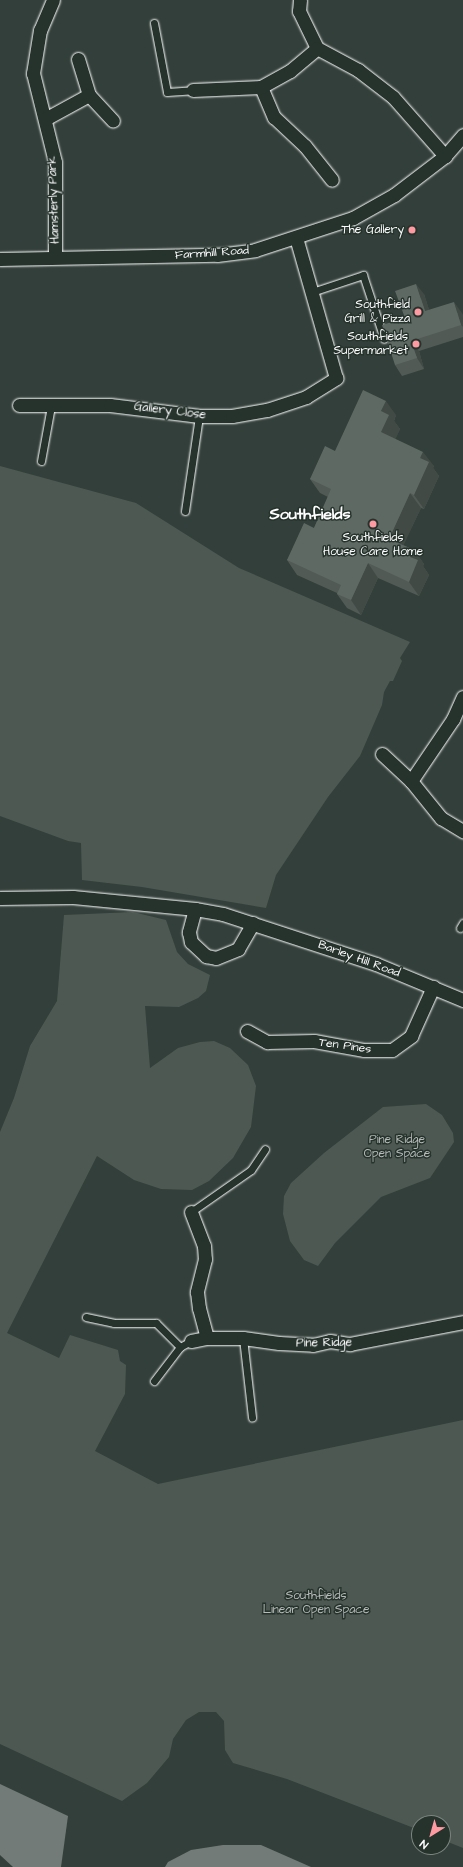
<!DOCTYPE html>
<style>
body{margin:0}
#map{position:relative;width:463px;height:1867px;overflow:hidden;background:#333f3a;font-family:"Architects Daughter",sans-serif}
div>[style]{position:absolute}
.green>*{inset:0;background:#4d5853}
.water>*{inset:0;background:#737b78}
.roads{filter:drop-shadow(0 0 1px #fff) drop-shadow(0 0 1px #fff)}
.service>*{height:7px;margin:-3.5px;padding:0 3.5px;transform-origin:3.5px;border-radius:3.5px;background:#26332d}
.minor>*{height:13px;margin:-6.5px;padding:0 6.5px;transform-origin:6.5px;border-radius:6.5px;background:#26332d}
.wall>*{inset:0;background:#525a56}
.shaded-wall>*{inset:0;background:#424a46}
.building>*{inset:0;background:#5f6964}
.dots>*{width:11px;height:11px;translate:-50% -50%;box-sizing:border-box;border:2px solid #26332d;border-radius:50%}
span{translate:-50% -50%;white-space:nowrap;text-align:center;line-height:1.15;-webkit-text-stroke:3px #26332d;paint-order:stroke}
.street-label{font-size:12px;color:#fff}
.poi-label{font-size:12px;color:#fff}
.right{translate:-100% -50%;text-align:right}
.park-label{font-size:12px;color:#b8bcba}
.district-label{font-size:16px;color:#fff;font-weight:700}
.north{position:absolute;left:411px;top:1815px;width:40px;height:40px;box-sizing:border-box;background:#26332d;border:1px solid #7d8581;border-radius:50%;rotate:217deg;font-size:11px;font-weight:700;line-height:16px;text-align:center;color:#fff}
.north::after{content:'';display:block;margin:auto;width:14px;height:18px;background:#ff9aa2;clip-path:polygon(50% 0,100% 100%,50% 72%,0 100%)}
</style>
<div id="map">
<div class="green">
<i style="clip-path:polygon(0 466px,136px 503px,239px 568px,410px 642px,400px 658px,402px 661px,393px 681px,390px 681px,384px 692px,382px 705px,360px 756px,328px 797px,276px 875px,266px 908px,142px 887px,82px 880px,81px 843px,68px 841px,0 816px)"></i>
<i style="clip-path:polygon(133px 912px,166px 920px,177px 952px,188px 964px,210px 975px,206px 991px,198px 998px,179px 1007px,145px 1006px,150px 1068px,178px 1048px,200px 1042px,214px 1041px,230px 1048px,248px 1065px,256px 1086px,251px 1127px,233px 1158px,209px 1181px,192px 1190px,161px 1189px,134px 1180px,97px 1156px,7px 1333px,59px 1358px,70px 1335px,118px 1350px,120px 1361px,126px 1365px,125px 1394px,95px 1451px,158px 1484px,463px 1420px,463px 1848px,443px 1840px,443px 1823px,419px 1823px,419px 1830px,287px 1779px,233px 1763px,225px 1750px,224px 1721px,216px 1712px,199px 1712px,186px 1720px,173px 1739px,169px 1757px,147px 1783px,122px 1801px,0 1744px,0 1132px,14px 1098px,30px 1046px,57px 1001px,64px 915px)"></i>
<i style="clip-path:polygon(426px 1104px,442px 1115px,453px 1133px,454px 1142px,430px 1178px,381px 1197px,335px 1243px,318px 1266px,304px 1260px,290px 1241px,283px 1214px,284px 1196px,291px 1183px,324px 1153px,383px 1107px)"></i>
</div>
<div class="water">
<i style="clip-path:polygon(0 1784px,68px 1816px,61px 1867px,13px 1867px,0 1855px)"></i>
<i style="clip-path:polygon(223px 1845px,261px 1845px,311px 1867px,165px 1867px,168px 1862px,191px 1850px)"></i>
</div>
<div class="roads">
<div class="service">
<i style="left:154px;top:23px;width:70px;rotate:79.3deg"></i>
<i style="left:167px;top:92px;width:26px;rotate:-4deg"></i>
<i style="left:312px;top:292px;width:54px;rotate:-18.4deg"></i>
<i style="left:363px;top:275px;width:67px;rotate:71.8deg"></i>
<i style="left:41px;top:461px;width:56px;rotate:-79.7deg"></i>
<i style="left:185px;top:511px;width:96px;rotate:-81.6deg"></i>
<i style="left:460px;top:928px;width:6px;rotate:-59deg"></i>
<i style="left:191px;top:1212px;width:73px;rotate:-35deg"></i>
<i style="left:251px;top:1170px;width:25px;rotate:-56deg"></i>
<i style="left:86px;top:1317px;width:29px;rotate:12deg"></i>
<i style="left:114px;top:1323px;width:42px"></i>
<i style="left:156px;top:1323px;width:34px;rotate:45deg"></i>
<i style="left:243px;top:1338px;width:80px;rotate:83.5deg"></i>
<i style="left:154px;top:1381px;width:43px;rotate:-52.6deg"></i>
<i style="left:180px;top:1347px;width:13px;rotate:-29deg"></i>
</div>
<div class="minor">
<i style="left:53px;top:0;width:33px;rotate:113deg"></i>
<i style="left:40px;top:30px;width:44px;rotate:99.2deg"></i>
<i style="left:33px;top:73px;width:92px;rotate:76.1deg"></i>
<i style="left:55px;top:162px;width:95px;rotate:90deg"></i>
<i style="left:300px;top:0;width:11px;rotate:95deg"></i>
<i style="left:299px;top:11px;width:41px;rotate:64.1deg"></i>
<i style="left:317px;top:48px;width:47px;rotate:28.2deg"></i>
<i style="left:358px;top:70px;width:44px;rotate:37.6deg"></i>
<i style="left:393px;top:97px;width:79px;rotate:48.6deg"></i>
<i style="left:78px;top:59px;width:38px;rotate:73deg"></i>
<i style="left:89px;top:95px;width:35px;rotate:47deg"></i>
<i style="left:261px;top:87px;width:33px;rotate:67deg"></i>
<i style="left:274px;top:117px;width:42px;rotate:43.1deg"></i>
<i style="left:305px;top:146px;width:43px;rotate:51.5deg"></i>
<i style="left:193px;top:90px;width:68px;rotate:-2.5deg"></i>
<i style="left:261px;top:87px;width:33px;rotate:-29deg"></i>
<i style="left:290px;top:71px;width:35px;rotate:-40deg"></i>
<i style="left:45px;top:119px;width:50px;rotate:-28.6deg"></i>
<i style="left:0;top:259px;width:217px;rotate:-1.1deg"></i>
<i style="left:217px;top:255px;width:38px;rotate:-7deg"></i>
<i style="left:255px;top:250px;width:103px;rotate:-18.1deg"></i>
<i style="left:353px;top:218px;width:47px;rotate:-29.3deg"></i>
<i style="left:394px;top:195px;width:64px;rotate:-37.4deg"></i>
<i style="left:445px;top:156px;width:28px;rotate:-49deg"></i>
<i style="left:19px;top:405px;width:91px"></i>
<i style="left:110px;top:405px;width:90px;rotate:7deg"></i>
<i style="left:199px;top:416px;width:33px"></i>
<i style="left:232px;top:416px;width:36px;rotate:-10deg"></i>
<i style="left:267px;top:410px;width:41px;rotate:-18.4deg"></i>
<i style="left:306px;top:397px;width:36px;rotate:-32deg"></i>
<i style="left:336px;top:378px;width:146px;rotate:-105.9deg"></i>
<i style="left:382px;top:754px;width:40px;rotate:43deg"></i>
<i style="left:411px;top:781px;width:48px;rotate:51deg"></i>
<i style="left:441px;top:818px;width:26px;rotate:31deg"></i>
<i style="left:411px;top:781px;width:75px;rotate:-55.9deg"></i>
<i style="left:453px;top:719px;width:24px;rotate:-66deg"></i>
<i style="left:0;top:898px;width:73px;rotate:-0.8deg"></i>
<i style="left:73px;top:897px;width:123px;rotate:5.6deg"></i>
<i style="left:195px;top:909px;width:28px;rotate:10deg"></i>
<i style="left:223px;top:914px;width:161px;rotate:18.1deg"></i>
<i style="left:376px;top:964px;width:94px;rotate:22.5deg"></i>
<i style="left:195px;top:909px;width:24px;rotate:105deg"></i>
<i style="left:189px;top:932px;width:10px;rotate:79deg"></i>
<i style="left:191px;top:942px;width:21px;rotate:43deg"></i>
<i style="left:206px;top:956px;width:10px;rotate:11deg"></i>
<i style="left:216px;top:958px;width:24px;rotate:-22deg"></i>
<i style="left:238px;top:949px;width:30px;rotate:-60deg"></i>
<i style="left:247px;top:1031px;width:23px;rotate:29deg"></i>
<i style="left:267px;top:1042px;width:47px;rotate:-1.2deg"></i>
<i style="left:314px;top:1041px;width:51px;rotate:10.2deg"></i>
<i style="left:364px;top:1050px;width:28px"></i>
<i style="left:392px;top:1050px;width:24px;rotate:-36deg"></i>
<i style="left:411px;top:1036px;width:54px;rotate:-65.8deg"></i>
<i style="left:191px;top:1212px;width:36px;rotate:69deg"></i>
<i style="left:204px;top:1246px;width:13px;rotate:86deg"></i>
<i style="left:205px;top:1259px;width:34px;rotate:104deg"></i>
<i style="left:197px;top:1292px;width:16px;rotate:83deg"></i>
<i style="left:199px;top:1308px;width:31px;rotate:75deg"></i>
<i style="left:191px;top:1341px;width:16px;rotate:-11deg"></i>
<i style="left:207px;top:1338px;width:36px"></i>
<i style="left:243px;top:1338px;width:36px;rotate:8deg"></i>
<i style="left:279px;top:1343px;width:34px;rotate:3deg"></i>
<i style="left:313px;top:1345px;width:17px;rotate:-13deg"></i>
<i style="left:330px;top:1341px;width:20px;rotate:9deg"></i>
<i style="left:350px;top:1344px;width:115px;rotate:-11deg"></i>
</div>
</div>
<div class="wall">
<i style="clip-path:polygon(424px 294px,429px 310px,462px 313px,463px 317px,463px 337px,419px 351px,424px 369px,402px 376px,395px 365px,405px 318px)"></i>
<i style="clip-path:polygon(396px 415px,394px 421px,400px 429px,395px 439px,434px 466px,433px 468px,439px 476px,424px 509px,421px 508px,403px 545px,414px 550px,424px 564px,423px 566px,429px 575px,419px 596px,378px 578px,361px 615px,347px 608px,337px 594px,337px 593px,297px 575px,287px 560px,314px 528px,328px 497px,320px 493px,310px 479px,335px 451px)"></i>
</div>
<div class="shaded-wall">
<i style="clip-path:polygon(416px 284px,424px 294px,433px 322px,425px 311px)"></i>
<i style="clip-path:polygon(454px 302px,462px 313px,463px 317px,463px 327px,461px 325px)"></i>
<i style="clip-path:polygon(411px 341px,419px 351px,424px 369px,417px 358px)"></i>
<i style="clip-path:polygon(386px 401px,396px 415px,394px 421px,400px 429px,392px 447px,381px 432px,381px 411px)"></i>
<i style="clip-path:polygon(423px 452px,434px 466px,433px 468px,439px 476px,424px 509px,414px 495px,420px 458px)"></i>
<i style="clip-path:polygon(410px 493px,421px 508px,400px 553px,389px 539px)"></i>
<i style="clip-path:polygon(414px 550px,424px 564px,423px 566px,429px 575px,419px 596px,409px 582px,410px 557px)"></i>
<i style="clip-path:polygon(368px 563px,378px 578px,361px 615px,351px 600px)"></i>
</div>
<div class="building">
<i style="clip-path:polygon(416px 284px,425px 311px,454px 302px,461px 325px,411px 341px,417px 358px,395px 365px,382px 325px,405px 318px,395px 291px)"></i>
<i style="clip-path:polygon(363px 390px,386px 401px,381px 411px,389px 415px,381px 432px,423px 452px,420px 458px,429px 462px,414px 495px,410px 493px,389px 539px,414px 550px,410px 557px,418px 560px,409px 582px,368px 563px,351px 600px,337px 594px,341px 585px,287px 560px,304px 523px,314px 528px,331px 489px,310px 479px,325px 446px,335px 451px)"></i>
</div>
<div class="dots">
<i style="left:412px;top:230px;background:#ff9aa2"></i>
<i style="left:418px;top:312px;background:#ff9aa2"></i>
<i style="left:416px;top:344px;background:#ff9aa2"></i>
<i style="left:373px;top:524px;background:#ff9aa2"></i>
</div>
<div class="street-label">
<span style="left:54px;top:200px;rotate:-92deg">Hamsterly Park</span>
<span style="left:212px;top:253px;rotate:-4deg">Farmhill Road</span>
<span style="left:170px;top:411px;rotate:7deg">Gallery Close</span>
<span style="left:359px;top:959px;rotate:20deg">Barley Hill Road</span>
<span style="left:345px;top:1046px;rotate:8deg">Ten Pines</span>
<span style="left:324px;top:1343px;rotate:-1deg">Pine Ridge</span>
</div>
<div class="poi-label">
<span class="right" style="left:404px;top:230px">The Gallery</span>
<span class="right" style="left:410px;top:312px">Southfield<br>Grill &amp; Pizza</span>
<span class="right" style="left:408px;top:344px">Southfields<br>Supermarket</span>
<span style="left:373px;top:545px">Southfields<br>House Care Home</span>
</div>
<div class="park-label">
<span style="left:397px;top:1147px">Pine Ridge<br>Open Space</span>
<span style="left:316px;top:1603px">Southfields<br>Linear Open Space</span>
</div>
<div class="district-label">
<span style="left:310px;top:514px">Southfields</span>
</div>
<div class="north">N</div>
</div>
